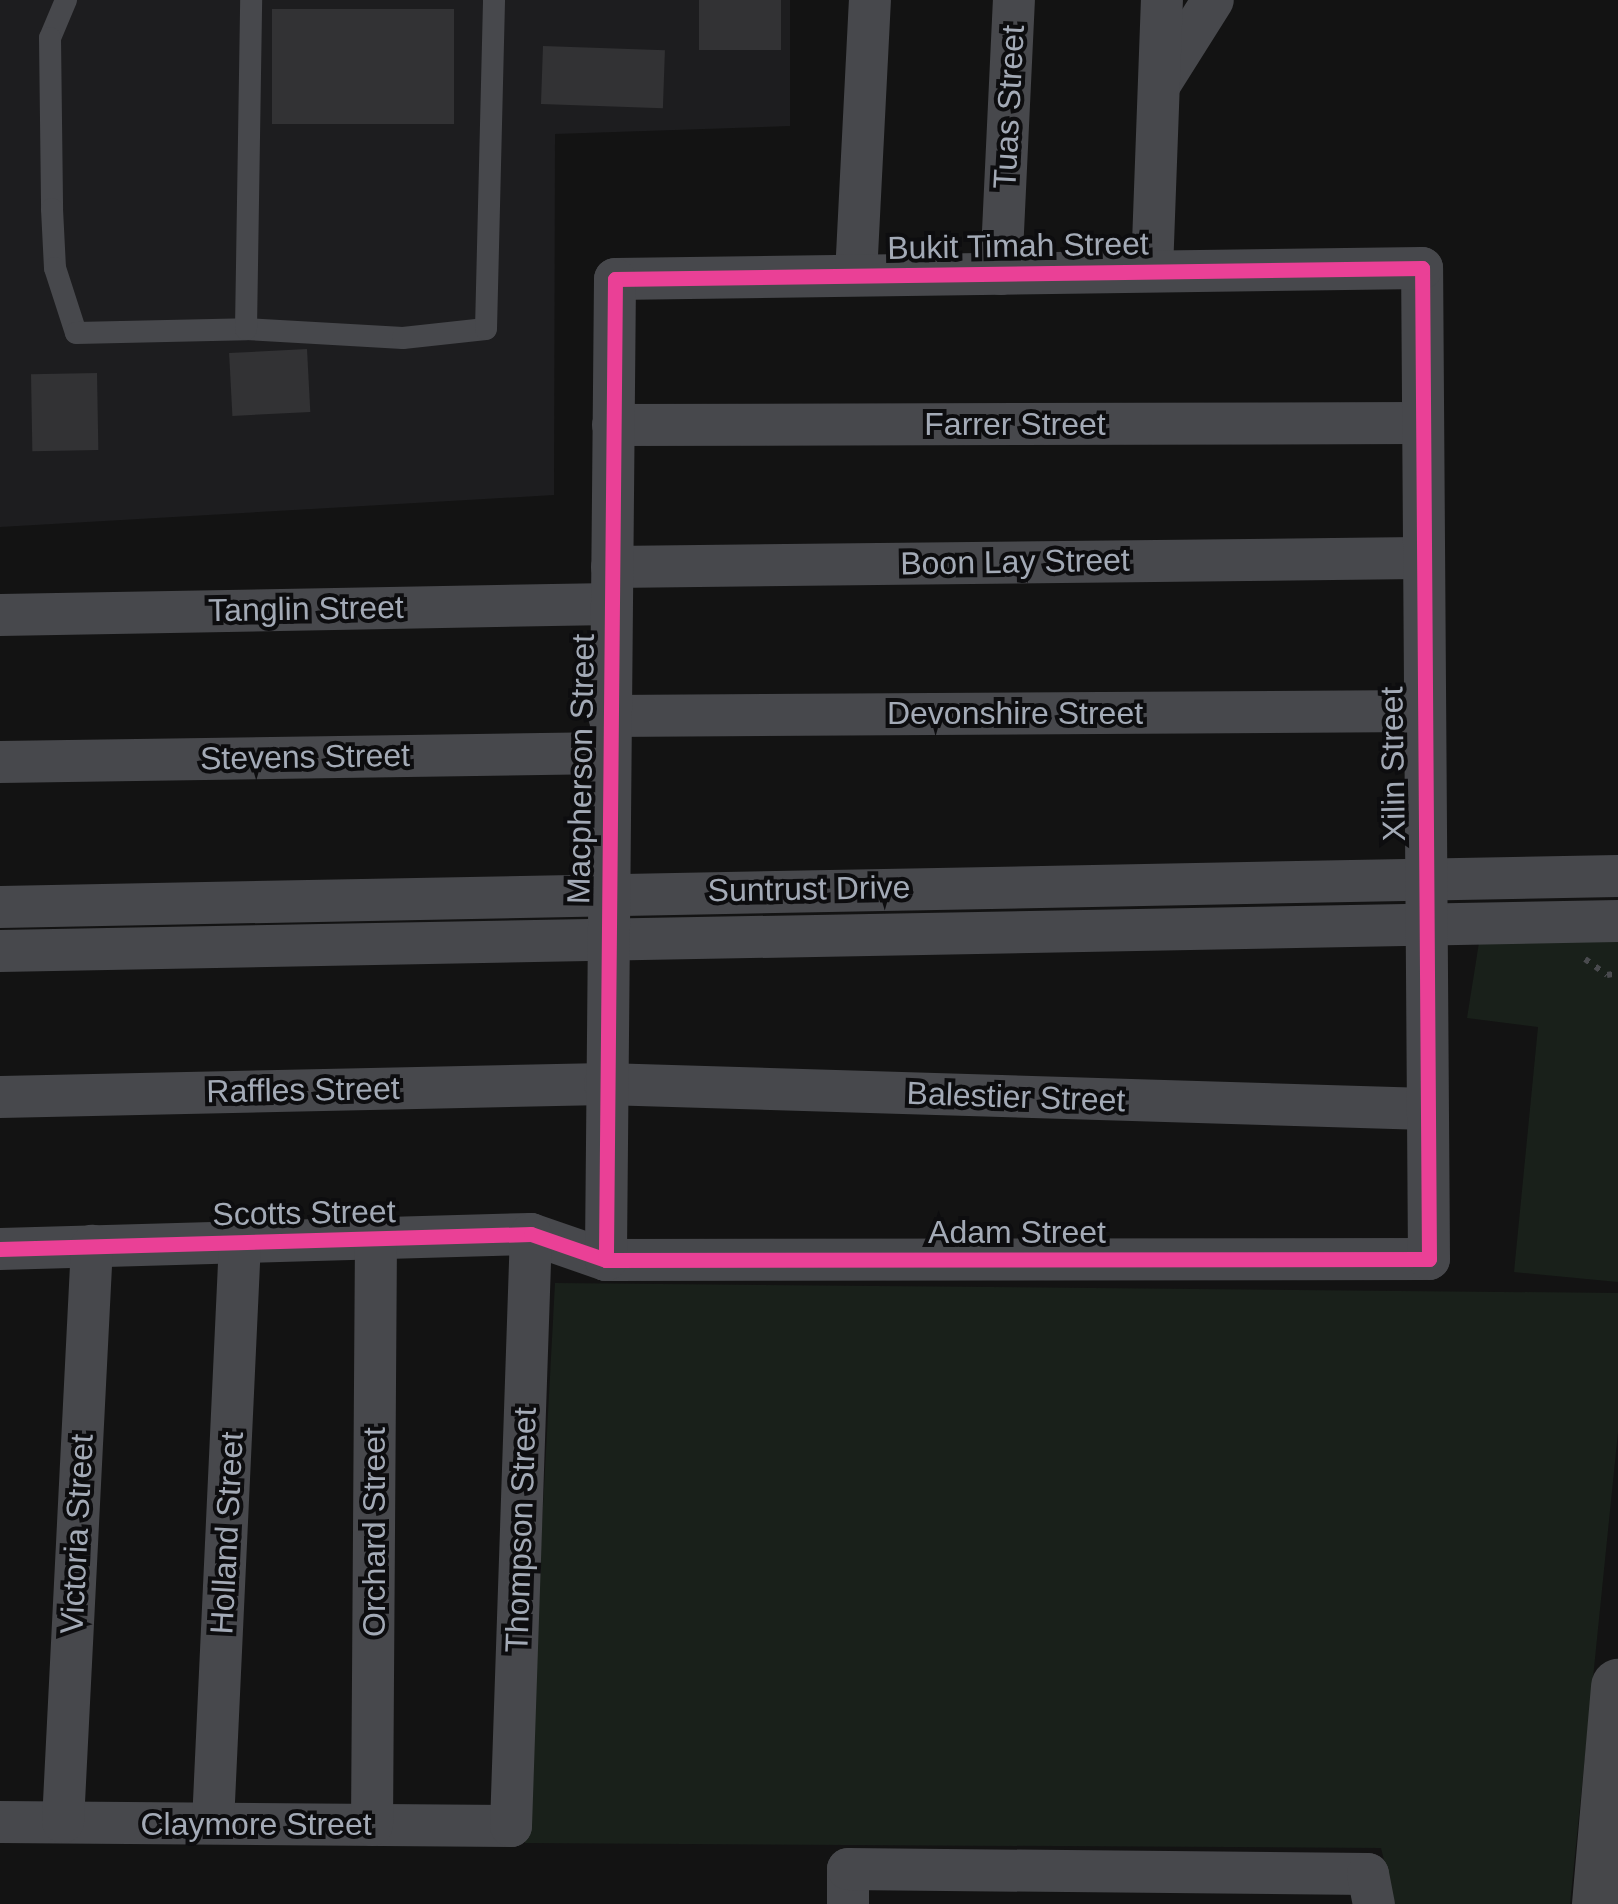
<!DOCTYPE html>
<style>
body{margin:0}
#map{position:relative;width:1618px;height:1904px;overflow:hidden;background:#131313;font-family:Arial,sans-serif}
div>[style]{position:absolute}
.built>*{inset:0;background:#1d1d1f}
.green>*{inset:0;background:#19201a}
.building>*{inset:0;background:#323234;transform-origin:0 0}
.path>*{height:6px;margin-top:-3px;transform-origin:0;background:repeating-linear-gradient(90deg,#494a4e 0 5px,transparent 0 13px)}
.service>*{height:22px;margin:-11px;padding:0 11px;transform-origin:11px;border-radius:11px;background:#47484c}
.minor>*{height:42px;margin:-21px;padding:0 21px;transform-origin:21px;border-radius:21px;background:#47484c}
.secondary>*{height:55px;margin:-27.5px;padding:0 27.5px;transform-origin:27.5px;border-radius:27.5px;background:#46474a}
.cycleway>*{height:15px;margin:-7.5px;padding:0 7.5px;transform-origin:7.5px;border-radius:7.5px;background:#ea4096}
span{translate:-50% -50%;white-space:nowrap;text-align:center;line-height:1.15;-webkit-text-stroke:8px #0d0d0f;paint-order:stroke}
.street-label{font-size:32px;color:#a3aab6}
</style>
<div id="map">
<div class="built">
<i style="clip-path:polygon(0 0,790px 0,790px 126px,555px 134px,554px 495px,0 527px)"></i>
</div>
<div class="green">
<i style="clip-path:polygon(1481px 930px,1618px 932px,1618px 1282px,1514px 1272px,1538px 1027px,1467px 1018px)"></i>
<i style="clip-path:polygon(555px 1283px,1618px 1293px,1618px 1432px,1570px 1904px,1395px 1904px,1381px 1848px,525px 1843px)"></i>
</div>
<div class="building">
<i style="left:699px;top:0;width:82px;height:50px"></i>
<i style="left:454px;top:9px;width:115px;height:182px;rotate:90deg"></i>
<i style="left:543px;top:46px;width:122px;height:58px;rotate:2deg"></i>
<i style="left:307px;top:349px;width:63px;height:78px;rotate:87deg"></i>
<i style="left:97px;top:373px;width:77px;height:66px;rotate:89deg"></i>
</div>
<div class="path">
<i style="left:1585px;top:959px;width:27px;rotate:36deg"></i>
<i style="left:1607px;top:975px;width:11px;rotate:-10deg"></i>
</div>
<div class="service">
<i style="left:66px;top:0;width:41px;rotate:112.8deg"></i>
<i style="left:50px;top:38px;width:171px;rotate:89.3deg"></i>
<i style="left:52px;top:209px;width:59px;rotate:87.1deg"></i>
<i style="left:55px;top:268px;width:68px;rotate:72.1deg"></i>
<i style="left:76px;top:333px;width:170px;rotate:-1.3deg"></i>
<i style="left:246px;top:329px;width:157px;rotate:3.3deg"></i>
<i style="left:403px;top:338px;width:83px;rotate:-6.2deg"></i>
<i style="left:486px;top:329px;width:329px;rotate:-88.6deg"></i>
<i style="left:246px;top:329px;width:329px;rotate:-89.1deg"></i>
</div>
<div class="minor">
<i style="left:1160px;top:84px;width:99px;rotate:-57.8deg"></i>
<i style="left:1152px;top:271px;width:271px;rotate:-87.9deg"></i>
<i style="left:1001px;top:274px;width:274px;rotate:-87.3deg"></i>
<i style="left:856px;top:275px;width:275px;rotate:-87.1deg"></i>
<i style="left:613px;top:425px;width:804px;rotate:-0.14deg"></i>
<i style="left:612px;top:567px;width:806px;rotate:-0.64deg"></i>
<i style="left:0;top:615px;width:611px;rotate:-1.03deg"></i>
<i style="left:609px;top:716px;width:811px;rotate:-0.35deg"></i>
<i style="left:0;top:762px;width:609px;rotate:-0.85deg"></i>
<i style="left:0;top:907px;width:1618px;rotate:-1.1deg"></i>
<i style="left:0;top:951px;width:1618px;rotate:-1.06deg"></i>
<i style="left:0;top:1097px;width:605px;rotate:-1.23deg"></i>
<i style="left:605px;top:1084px;width:822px;rotate:1.74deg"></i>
<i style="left:0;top:1249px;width:531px;rotate:-1.62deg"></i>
<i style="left:531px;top:1234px;width:79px;rotate:19.1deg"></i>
<i style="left:606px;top:1260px;width:823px;rotate:-0.07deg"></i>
<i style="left:1429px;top:1259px;width:991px;rotate:-90.4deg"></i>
<i style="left:1422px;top:268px;width:807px;rotate:179.22deg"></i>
<i style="left:615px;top:279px;width:981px;rotate:90.53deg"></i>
<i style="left:0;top:1822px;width:511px;rotate:0.45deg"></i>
<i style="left:511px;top:1826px;width:592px;rotate:-88.07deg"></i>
<i style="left:63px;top:1822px;width:577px;rotate:-87.12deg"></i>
<i style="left:213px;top:1823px;width:582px;rotate:-87.34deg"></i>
<i style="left:372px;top:1825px;width:587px;rotate:-89.61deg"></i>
<i style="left:848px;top:1904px;width:35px;rotate:-90deg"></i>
<i style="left:848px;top:1869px;width:520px;rotate:0.55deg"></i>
<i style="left:1368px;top:1874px;width:31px;rotate:79deg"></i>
</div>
<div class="secondary">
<i style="left:1599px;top:1904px;width:219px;rotate:-85deg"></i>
</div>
<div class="cycleway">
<i style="left:0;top:1249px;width:531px;rotate:-1.62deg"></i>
<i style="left:531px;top:1234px;width:79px;rotate:19.1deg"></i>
<i style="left:606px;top:1260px;width:823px;rotate:-0.07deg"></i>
<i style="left:1429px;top:1259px;width:991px;rotate:-90.4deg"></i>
<i style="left:1422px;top:268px;width:807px;rotate:179.22deg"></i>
<i style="left:615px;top:279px;width:981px;rotate:90.53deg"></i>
</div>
<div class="street-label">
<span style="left:1009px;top:107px;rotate:-87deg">Tuas Street</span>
<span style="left:1018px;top:246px;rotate:-1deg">Bukit Timah Street</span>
<span style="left:1015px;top:424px">Farrer Street</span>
<span style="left:1015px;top:562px;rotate:-1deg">Boon Lay Street</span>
<span style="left:306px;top:609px;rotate:-1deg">Tanglin Street</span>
<span style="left:1015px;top:713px">Devonshire Street</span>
<span style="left:305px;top:757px;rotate:-1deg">Stevens Street</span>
<span style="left:1393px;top:764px;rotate:-91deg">Xilin Street</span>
<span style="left:581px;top:769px;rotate:-89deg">Macpherson Street</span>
<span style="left:809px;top:889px;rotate:-1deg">Suntrust Drive</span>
<span style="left:303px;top:1090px;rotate:-1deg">Raffles Street</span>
<span style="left:1016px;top:1097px;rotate:2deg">Balestier Street</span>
<span style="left:304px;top:1213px;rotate:-1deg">Scotts Street</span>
<span style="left:1017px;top:1232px">Adam Street</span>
<span style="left:521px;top:1530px;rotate:-88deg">Thompson Street</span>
<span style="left:374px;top:1532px;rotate:-90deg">Orchard Street</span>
<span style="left:227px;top:1533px;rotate:-87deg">Holland Street</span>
<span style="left:77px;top:1534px;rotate:-87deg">Victoria Street</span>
<span style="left:256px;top:1824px">Claymore Street</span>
</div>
</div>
